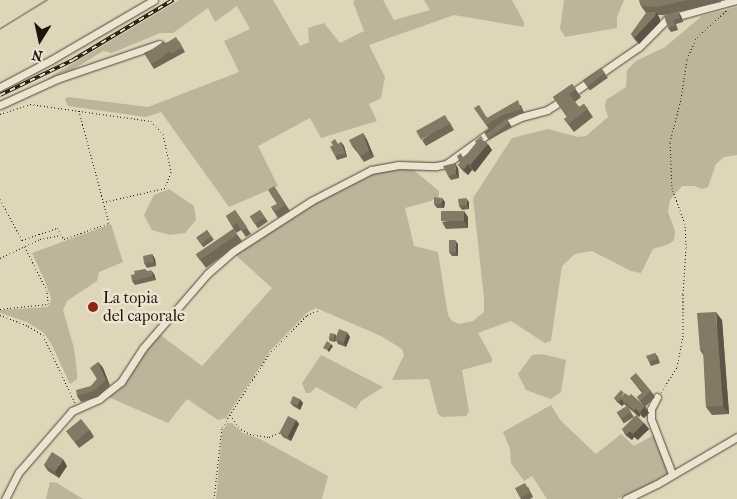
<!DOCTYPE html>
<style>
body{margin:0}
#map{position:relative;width:737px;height:499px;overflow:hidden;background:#dfd5b8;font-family:"IM FELL French Canon",serif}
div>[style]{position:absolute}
.green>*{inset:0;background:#beb49b}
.stream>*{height:2px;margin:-1px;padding:0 1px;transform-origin:1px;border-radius:1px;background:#9e947d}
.path>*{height:1px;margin-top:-0.5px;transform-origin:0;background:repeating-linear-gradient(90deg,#1f150b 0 1px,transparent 0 3.5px)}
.roads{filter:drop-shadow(0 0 1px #4f4536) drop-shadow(0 0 1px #4f4536)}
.minor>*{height:7px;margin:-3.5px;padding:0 3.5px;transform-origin:3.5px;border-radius:3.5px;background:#eae4d1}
.rail>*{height:4px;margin-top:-2px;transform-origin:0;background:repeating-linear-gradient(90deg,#eae4d1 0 5.5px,#1f150b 0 11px);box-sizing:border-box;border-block:1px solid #1f150b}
.wall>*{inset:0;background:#716857;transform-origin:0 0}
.shaded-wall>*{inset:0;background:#5c5547;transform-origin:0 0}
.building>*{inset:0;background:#837965;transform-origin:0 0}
.dots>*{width:14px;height:14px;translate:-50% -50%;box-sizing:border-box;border:2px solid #eae4d1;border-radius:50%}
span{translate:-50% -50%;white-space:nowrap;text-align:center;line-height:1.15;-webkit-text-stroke:5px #eae4d1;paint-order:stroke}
.poi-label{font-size:16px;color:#1f150b}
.left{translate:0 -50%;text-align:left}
.north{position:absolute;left:15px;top:15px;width:50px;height:50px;-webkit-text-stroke:4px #eae4d1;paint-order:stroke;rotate:190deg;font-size:14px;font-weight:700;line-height:20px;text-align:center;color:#1f150b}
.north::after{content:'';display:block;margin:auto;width:18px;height:22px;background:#1f150b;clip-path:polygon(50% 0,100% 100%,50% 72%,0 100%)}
</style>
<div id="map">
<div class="green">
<i style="clip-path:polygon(179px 0,273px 0,300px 46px,309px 42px,308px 28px,324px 23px,340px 43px,364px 31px,353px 2px,355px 0,383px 0,394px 20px,430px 10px,424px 0,512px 0,524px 22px,524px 27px,454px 15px,369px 45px,385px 77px,381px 98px,369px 104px,377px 121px,321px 138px,310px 118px,258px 146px,278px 186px,229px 207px,161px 112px,146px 117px,68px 106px,65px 99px,68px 97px,148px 107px,239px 72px,224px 41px,250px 29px,237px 6px,215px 22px,208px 8px,173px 33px,160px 33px,112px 53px,103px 51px,74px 69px,45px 80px)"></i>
<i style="clip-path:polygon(564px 0,624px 0,617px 17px,617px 28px,565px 37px,560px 29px)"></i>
<i style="clip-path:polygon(737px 7px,737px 155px,724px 157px,716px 164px,708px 187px,702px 189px,695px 186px,682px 186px,670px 200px,668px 212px,675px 231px,674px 240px,669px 244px,653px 249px,641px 273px,631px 271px,592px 251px,575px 254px,562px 266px,551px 341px,545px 343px,511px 321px,478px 333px,492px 358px,492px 362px,462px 370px,469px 411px,466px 416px,442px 417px,438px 414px,429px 379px,392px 380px,404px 355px,402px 349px,381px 336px,316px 308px,308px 312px,271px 350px,226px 418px,218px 420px,187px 399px,168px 423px,106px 396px,159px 334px,202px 366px,272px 288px,232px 252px,275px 222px,371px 170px,406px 164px,439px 191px,439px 196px,431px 201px,405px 208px,414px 246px,438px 252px,448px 315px,452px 321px,459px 324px,473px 321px,484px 312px,484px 298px,473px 198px,512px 138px,548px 129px,578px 137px,586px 136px,608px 117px,605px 107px,606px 100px,626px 87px,627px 70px,636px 61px,665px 47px,702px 16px)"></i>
<i style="clip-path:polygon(169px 189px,194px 206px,196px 220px,185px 233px,170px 235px,152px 230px,144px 215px,154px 195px)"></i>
<i style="clip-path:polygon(111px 224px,123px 262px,99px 272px,97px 281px,67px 301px,63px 310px,74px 348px,77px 373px,77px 379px,70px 384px,51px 343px,44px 333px,27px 322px,0 313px,0 310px,47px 307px,50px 304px,51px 298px,45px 281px,32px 253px)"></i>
<i style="clip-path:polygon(542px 354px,566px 360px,561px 392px,551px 399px,526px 390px,518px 374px,532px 355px)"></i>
<i style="clip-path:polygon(321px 355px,383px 387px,361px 401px,356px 409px,316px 387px,310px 393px,306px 393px,302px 383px)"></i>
<i style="clip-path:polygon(551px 405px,560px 420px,596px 454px,621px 434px,634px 446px,654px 435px,669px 473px,638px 491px,617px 499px,547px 499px,532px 476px,524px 481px,511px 463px,510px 449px,503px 432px)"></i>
<i style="clip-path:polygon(227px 423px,232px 423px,243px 433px,260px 439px,328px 476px,322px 499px,216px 499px,222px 432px)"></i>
<i style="clip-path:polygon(50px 482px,57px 483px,83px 499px,46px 499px)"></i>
</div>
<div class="stream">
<i style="left:0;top:29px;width:55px;rotate:-31.7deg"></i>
</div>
<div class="path">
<i style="left:0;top:114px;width:32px;rotate:-18deg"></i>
<i style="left:30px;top:104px;width:122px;rotate:8deg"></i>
<i style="left:151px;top:121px;width:18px;rotate:47deg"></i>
<i style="left:163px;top:134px;width:39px;rotate:78deg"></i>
<i style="left:171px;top:172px;width:17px;rotate:111deg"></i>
<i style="left:165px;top:188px;width:63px;rotate:167.1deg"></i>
<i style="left:0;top:199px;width:47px;rotate:61.8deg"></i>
<i style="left:22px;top:240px;width:37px;rotate:-19deg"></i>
<i style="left:57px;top:228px;width:13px;rotate:58deg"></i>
<i style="left:64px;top:239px;width:48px;rotate:-19.6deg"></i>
<i style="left:109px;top:223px;width:116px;rotate:-105deg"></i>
<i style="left:0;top:258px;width:44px;rotate:-25.4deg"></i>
<i style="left:40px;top:239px;width:20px;rotate:-11deg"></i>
<i style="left:0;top:309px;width:48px;rotate:-5.9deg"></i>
<i style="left:48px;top:304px;width:13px;rotate:-94deg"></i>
<i style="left:47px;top:291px;width:51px;rotate:-116.6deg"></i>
<i style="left:0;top:315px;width:30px;rotate:21deg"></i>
<i style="left:28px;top:326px;width:17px;rotate:31deg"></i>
<i style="left:43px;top:335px;width:75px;rotate:64.8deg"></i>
<i style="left:661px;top:392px;width:30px;rotate:-57deg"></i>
<i style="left:677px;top:367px;width:31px;rotate:-79deg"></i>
<i style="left:683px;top:337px;width:43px;rotate:-90deg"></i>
<i style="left:683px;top:294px;width:46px;rotate:-86.3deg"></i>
<i style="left:686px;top:248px;width:24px;rotate:-92deg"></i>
<i style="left:685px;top:224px;width:37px;rotate:-110deg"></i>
<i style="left:672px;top:189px;width:47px;rotate:-92.4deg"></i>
<i style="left:670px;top:142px;width:44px;rotate:-75.7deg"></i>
<i style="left:681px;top:99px;width:40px;rotate:-81.5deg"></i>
<i style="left:687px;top:59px;width:24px;rotate:-66deg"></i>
<i style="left:697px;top:37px;width:40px;rotate:-42deg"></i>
<i style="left:230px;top:415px;width:18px;rotate:52deg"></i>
<i style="left:241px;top:429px;width:10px;rotate:29deg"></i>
<i style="left:250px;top:434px;width:19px;rotate:9deg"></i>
<i style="left:269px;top:437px;width:13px;rotate:-23deg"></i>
<i style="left:214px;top:499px;width:72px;rotate:-83.7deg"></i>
<i style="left:222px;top:427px;width:87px;rotate:-57.2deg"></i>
<i style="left:269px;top:354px;width:54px;rotate:-45.7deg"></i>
<i style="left:307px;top:315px;width:13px;rotate:-23deg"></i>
</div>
<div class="roads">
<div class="minor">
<i style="left:0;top:87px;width:58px;rotate:-27.9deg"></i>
<i style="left:51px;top:60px;width:119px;rotate:-30.2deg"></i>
<i style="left:0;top:105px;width:63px;rotate:-24.5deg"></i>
<i style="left:57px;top:79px;width:108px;rotate:-18.9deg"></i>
<i style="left:502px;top:126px;width:21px;rotate:-25deg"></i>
<i style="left:521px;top:117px;width:27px;rotate:-15deg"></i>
<i style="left:547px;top:110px;width:13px;rotate:-32deg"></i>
<i style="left:558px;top:103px;width:98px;rotate:-34.7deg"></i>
<i style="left:639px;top:47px;width:40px;rotate:-45deg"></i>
<i style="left:667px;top:19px;width:73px;rotate:-15.2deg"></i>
<i style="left:657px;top:397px;width:13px;rotate:117deg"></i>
<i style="left:651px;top:409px;width:10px;rotate:90deg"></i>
<i style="left:651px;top:419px;width:59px;rotate:69.1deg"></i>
<i style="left:5px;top:499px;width:30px;rotate:-63deg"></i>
<i style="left:19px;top:472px;width:81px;rotate:-49deg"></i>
<i style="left:72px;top:411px;width:30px;rotate:-24deg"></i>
<i style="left:99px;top:399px;width:28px;rotate:-38deg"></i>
<i style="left:121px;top:382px;width:40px;rotate:-57.1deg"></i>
<i style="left:143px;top:348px;width:98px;rotate:-49.1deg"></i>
<i style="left:207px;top:274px;width:33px;rotate:-41deg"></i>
<i style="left:232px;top:252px;width:94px;rotate:-32.8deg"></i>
<i style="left:311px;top:201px;width:68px;rotate:-27.3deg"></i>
<i style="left:371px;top:170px;width:27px;rotate:-10deg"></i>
<i style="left:398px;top:165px;width:38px;rotate:2deg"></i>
<i style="left:436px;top:166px;width:10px;rotate:-11deg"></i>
<i style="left:446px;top:164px;width:57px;rotate:-35.7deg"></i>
<i style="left:626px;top:499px;width:34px;rotate:-26deg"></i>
<i style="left:657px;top:484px;width:93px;rotate:-30.4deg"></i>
</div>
</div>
<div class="rail">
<i style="left:0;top:95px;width:81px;rotate:-25.6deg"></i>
<i style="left:73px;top:60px;width:117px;rotate:-31deg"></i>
</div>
<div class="wall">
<i style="clip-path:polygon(639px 0,721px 0,721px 2px,678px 12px,681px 16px,683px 22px,676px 24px,678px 30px,671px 32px,668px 28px,670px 14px,664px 15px,658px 15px,660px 19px,660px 22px,639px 44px,635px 40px,631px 34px,646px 13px,641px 6px)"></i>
<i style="clip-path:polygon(179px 41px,185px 52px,154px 69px,144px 53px,165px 43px)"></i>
<i style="left:601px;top:68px;width:12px;height:22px;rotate:55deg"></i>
<i style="clip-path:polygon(572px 84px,581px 97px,575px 102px,579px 107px,584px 104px,593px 117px,574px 132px,564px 119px,567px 117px,553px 97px)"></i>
<i style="clip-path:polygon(521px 105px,524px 113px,507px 119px,512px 127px,489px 140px,484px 132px,489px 129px,474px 108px,488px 118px)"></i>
<i style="clip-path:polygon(449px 121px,454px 130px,426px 146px,422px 140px)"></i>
<i style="clip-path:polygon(363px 133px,367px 140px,374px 157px,364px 162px,357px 152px,352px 146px)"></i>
<i style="clip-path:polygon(485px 141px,492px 150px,475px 172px,472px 170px,468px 175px,463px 171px,458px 165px,460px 163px,462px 155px,463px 159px)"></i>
<i style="clip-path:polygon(341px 142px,344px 146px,347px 157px,337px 160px,335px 156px,338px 144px)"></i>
<i style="clip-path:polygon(458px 168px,459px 178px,451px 180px,448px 176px)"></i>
<i style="clip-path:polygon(274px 186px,290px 211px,278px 218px,271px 207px,277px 204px)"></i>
<i style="clip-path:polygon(445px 202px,444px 208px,437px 208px,434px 204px)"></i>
<i style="clip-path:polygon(469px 202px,469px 209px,462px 210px,459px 206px)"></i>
<i style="clip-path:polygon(235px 210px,251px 234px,246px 237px,241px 230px,236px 233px,226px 216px)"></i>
<i style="left:260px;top:210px;width:14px;height:12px;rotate:56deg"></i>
<i style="clip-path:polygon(468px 217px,468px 228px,446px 229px,442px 222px)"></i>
<i style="left:233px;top:229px;width:15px;height:45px;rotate:53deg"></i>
<i style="left:207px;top:230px;width:12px;height:13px;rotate:55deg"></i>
<i style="clip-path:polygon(458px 244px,458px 256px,452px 256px,449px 252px)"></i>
<i style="clip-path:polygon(152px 254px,155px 259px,156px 266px,147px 268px,144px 263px)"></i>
<i style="clip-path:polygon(145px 269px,147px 271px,154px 274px,156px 280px,135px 285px,132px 281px,135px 274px)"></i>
<i style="clip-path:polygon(722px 320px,729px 414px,712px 415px,706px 407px,704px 356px,700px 350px)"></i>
<i style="clip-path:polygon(335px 334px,336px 336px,350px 337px,346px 347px,338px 344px,336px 340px,335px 342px,330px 341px,329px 339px)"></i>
<i style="clip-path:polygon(655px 353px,658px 357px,660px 363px,651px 366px,649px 362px)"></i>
<i style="clip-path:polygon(98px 362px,103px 368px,110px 386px,98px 397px,81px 402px,77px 396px,91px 386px,97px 379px)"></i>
<i style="clip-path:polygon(630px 378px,651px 391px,655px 397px,645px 407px,649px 413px,644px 418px,640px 415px,639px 417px,624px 404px,622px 406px,617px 402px,614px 398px,629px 396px,643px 405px,637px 397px,642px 393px)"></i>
<i style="clip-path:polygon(290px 402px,303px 403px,300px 410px,293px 406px)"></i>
<i style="left:627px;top:406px;width:13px;height:12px;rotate:58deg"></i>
<i style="clip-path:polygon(296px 420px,299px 424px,291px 441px,283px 437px,280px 433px)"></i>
<i style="clip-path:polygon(644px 423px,649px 429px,638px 440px,634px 437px,632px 440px,626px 436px,622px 429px)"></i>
<i style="clip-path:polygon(90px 430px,94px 437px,79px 448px,66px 431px)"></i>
<i style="clip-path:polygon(44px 465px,67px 466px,59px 478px,48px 471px)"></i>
<i style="clip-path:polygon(528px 487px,533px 497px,530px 499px,521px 499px,515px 488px)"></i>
</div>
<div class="shaded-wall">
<i style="clip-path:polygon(678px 11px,681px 16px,683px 22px,680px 18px)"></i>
<i style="clip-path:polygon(656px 12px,660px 19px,660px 22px,639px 44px,635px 37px)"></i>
<i style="clip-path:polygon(363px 133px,367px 140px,374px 157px,369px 151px)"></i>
<i style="clip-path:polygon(341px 142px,344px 146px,347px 157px,345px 153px)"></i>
<i style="clip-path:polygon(488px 144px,492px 150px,475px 172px,470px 165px)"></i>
<i style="clip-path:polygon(455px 163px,458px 168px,459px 178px,456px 174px)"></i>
<i style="clip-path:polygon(468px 164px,472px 170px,468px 175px,464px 169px)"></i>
<i style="clip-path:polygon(442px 198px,445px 202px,444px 208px,441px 204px)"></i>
<i style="clip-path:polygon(466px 198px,469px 202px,469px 209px,467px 205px)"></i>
<i style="clip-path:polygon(464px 211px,468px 217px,468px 228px,464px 221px)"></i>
<i style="clip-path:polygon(455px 240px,458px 244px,458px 256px,456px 252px)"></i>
<i style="clip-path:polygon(152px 254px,155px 259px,156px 266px,154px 262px)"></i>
<i style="clip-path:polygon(151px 270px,154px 274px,156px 280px,153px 276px)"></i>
<i style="clip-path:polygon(716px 312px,722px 320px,729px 414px,723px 406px)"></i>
<i style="clip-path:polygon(347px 332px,350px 337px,346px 347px,344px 343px)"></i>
<i style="clip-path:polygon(335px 334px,336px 336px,335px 342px,334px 340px)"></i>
<i style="clip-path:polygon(331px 344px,333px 346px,329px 352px,327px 350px)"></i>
<i style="clip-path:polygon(98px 362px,103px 368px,110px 386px,106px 380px)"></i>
<i style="clip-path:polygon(300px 399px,303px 403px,300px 410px,297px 405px)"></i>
<i style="clip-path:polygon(621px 399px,624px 404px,622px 406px,619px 402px)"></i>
<i style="clip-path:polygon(645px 406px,649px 413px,644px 418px,640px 412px)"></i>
<i style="clip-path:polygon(636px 409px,640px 415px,639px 417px,634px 410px)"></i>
<i style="clip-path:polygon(296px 420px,299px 424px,291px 441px,288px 437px)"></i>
<i style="left:644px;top:423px;width:8px;height:16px;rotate:50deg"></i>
<i style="clip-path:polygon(630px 431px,634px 437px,632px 440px,627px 434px)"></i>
<i style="clip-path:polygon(63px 459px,67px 466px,59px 478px,55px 472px)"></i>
</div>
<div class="building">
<i style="clip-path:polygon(639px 0,688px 0,658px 7px,641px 6px)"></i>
<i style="clip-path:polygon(678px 11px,680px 18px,673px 20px,675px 25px,668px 28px,664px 16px)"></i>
<i style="clip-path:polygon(647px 12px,656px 12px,655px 16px,635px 37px,631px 34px)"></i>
<i style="left:176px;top:37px;width:12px;height:13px;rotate:59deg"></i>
<i style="left:164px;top:41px;width:12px;height:23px;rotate:55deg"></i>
<i style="left:601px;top:68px;width:6px;height:22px;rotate:51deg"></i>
<i style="clip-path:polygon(572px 84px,576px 89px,569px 94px,579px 107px,584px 104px,588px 109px,568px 124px,564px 119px,567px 117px,553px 97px)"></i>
<i style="clip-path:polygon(518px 100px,521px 109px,501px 116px,486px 125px,474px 108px,479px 105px,487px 118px)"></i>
<i style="left:445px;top:115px;width:10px;height:33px;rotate:61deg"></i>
<i style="left:506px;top:119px;width:5px;height:26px;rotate:53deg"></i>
<i style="clip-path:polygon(363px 133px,369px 151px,360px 156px,354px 145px,352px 146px,349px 140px)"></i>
<i style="clip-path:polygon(481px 136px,484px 140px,480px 138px,476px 143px,475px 141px)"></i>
<i style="clip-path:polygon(480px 138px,488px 144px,470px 165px,468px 164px,464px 169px,458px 165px)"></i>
<i style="clip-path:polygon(335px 139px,338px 144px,341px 142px,345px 153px,335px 156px,330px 147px,333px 145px,331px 142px)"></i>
<i style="clip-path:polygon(461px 153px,463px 160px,460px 163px,457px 156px)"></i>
<i style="clip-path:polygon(455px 163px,456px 174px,448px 176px,443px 166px)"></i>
<i style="clip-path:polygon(274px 186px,285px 205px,274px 212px,271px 207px,277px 204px,268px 190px)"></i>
<i style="clip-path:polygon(434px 197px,442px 198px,441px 204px,434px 204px)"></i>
<i style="left:466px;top:198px;width:7px;height:8px;rotate:82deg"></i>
<i style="clip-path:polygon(235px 210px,247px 227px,242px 231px,237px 223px,232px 226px,226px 216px)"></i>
<i style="left:260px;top:210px;width:9px;height:12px;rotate:58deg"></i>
<i style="left:464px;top:211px;width:10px;height:23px;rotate:90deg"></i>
<i style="left:233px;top:229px;width:7px;height:45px;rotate:56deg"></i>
<i style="clip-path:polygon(207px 230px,211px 236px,201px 244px,197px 239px)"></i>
<i style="clip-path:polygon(449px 240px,455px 240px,456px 252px,449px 252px)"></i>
<i style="clip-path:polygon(152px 254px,154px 262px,144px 263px,143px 256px)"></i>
<i style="clip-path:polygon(145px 269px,146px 272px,151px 270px,153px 276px,132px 281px,131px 275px,135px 274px,134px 271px)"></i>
<i style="clip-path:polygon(716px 312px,723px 406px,706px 407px,703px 350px,700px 350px,697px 313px)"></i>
<i style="left:339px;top:329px;width:9px;height:11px;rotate:21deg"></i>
<i style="left:330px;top:333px;width:5px;height:6px;rotate:11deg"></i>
<i style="clip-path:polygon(327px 341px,331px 344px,327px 350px,323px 348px)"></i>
<i style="clip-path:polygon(655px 353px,657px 359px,649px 362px,646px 356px)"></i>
<i style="clip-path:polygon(98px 362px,106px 380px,94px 391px,77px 396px,76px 390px,91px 386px,97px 379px,90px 368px)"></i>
<i style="clip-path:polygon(636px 373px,651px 391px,640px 401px,637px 397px,643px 392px,630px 378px)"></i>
<i style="clip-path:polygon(621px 390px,624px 393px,620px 398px,621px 399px,619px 402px,614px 398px)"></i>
<i style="clip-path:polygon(625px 393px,629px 396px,631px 394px,645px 406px,640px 412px,636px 409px,634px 410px,620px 398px)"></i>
<i style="left:293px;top:396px;width:8px;height:7px;rotate:23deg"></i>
<i style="left:627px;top:406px;width:7px;height:12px;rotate:56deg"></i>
<i style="clip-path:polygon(636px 415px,644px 423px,633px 434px,630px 431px,627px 434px,622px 429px)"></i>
<i style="left:288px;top:416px;width:9px;height:19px;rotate:27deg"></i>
<i style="left:81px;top:419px;width:14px;height:19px;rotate:51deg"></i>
<i style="left:52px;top:452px;width:13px;height:15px;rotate:32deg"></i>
<i style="left:525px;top:483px;width:11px;height:11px;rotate:63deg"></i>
</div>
<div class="dots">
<i style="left:93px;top:307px;background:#8f2418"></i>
</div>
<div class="poi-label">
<span class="left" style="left:103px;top:307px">La topia<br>del caporale</span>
</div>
<div class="north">N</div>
</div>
